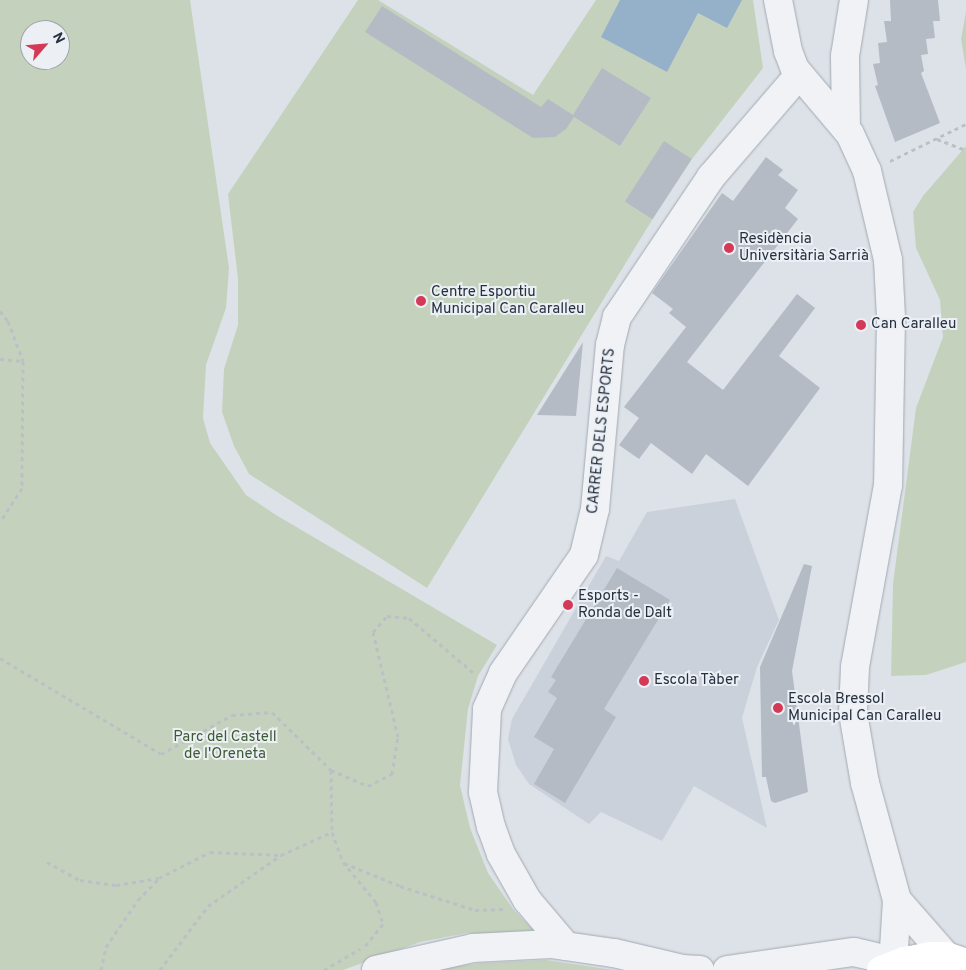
<!DOCTYPE html>
<meta charset="utf-8">
<style>
body{margin:0}
#map{position:relative;width:966px;height:970px;overflow:hidden;background:#dde2e8;font-family:Overpass,sans-serif}
div>[style]{position:absolute}
.built>*{inset:0;background:#cbd1da}
.green>*{inset:0;background:#c4d2bd}
.water>*{inset:0;background:#95b1ca}
.building>*{inset:0;background:#b4bbc5;transform-origin:0 0}
.path>*{height:3px;margin-top:-1.5px;transform-origin:0;background:repeating-linear-gradient(90deg,#bbc0c6 0 4px,transparent 0 8px)}
.roads{filter:drop-shadow(0 0 1px #a2a9b2) drop-shadow(0 0 1px #a2a9b2)}
.street>*{height:28px;margin:-14px;padding:0 14px;transform-origin:14px;border-radius:14px;background:#f0f2f6}
.secondary>*{height:28px;margin:-14px;padding:0 14px;transform-origin:14px;border-radius:14px;background:#fff}
.dots>*{width:14px;height:14px;translate:-50% -50%;box-sizing:border-box;border:2px solid #ecf0f5;border-radius:50%}
span{translate:-50% -50%;white-space:nowrap;text-align:center;line-height:1.15;-webkit-text-stroke:4px #ecf0f5;paint-order:stroke}
.poi-label{font-size:15px;color:#26303f}
.left{translate:0 -50%;text-align:left}
.street-label{font-size:15px;color:#26303f}
.park-label{font-size:15px;color:#3c5b32}
.north{position:absolute;left:20px;top:20px;width:50px;height:50px;box-sizing:border-box;background:#ecf0f5;border:1px solid #9da3ac;border-radius:50%;rotate:63deg;font-size:14px;font-weight:700;line-height:20px;text-align:center;color:#26303f}
.north::after{content:'';display:block;margin:auto;width:18px;height:22px;background:#d53958;clip-path:polygon(50% 0,100% 100%,50% 72%,0 100%)}
</style>
<div id="map">
<div class="built">
<i style="clip-path:polygon(735px 499px,779px 620px,757px 667px,742px 718px,767px 828px,694px 786px,662px 841px,601px 812px,589px 824px,529px 784px,516px 765px,508px 739px,512px 719px,606px 556px,619px 561px,647px 512px)"></i>
</div>
<div class="green">
<i style="clip-path:polygon(evenodd,0 0,190px 0,229px 268px,226px 308px,206px 365px,203px 418px,210px 443px,246px 495px,276px 515px,497px 645px,478px 676px,468px 709px,460px 785px,470px 828px,488px 873px,513px 909px,539px 936px,467px 933px,420px 942px,343px 970px,0 970px,0 0,30px 30px,60px 30px,60px 60px,30px 60px,30px 30px)"></i>
<i style="clip-path:polygon(358px 0,378px 0,533px 95px,596px 0,753px 0,763px 68px,692px 159px,652px 220px,427px 588px,249px 474px,234px 446px,222px 412px,224px 369px,238px 325px,238px 279px,228px 194px)"></i>
<i style="clip-path:polygon(966px 12px,966px 69px,961px 39px)"></i>
<i style="clip-path:polygon(966px 146px,966px 662px,926px 675px,891px 676px,893px 584px,916px 408px,943px 337px,940px 300px,916px 248px,913px 212px,923px 196px)"></i>
<i style="clip-path:polygon(546px 960px,613px 970px,429px 970px,481px 963px)"></i>
</div>
<div class="water">
<i style="clip-path:polygon(620px 0,742px 0,727px 28px,698px 13px,667px 72px,601px 37px)"></i>
</div>
<div class="building">
<i style="clip-path:polygon(890px 0,938px 0,940px 21px,933px 21px,935px 38px,926px 39px,928px 54px,921px 55px,924px 71px,921px 73px,940px 123px,895px 142px,875px 86px,878px 85px,873px 64px,880px 63px,878px 43px,887px 42px,884px 21px,891px 21px)"></i>
<i style="clip-path:polygon(382px 6px,541px 107px,548px 99px,573px 115px,602px 68px,651px 98px,620px 146px,574px 117px,566px 129px,555px 137px,533px 138px,365px 32px)"></i>
<i style="left:664px;top:141px;width:33px;height:72px;rotate:33deg"></i>
<i style="clip-path:polygon(766px 157px,783px 170px,778px 175px,798px 190px,785px 208px,798px 219px,687px 362px,723px 390px,797px 294px,815px 308px,779px 356px,820px 388px,748px 486px,706px 454px,692px 474px,651px 443px,639px 459px,619px 445px,639px 418px,624px 407px,686px 327px,669px 313px,673px 309px,652px 293px,722px 193px,733px 201px)"></i>
<i style="clip-path:polygon(583px 342px,576px 416px,537px 415px)"></i>
<i style="clip-path:polygon(804px 564px,812px 566px,792px 671px,808px 792px,775px 803px,771px 801px,766px 777px,762px 777px,760px 667px)"></i>
<i style="clip-path:polygon(617px 568px,670px 600px,604px 709px,616px 717px,565px 803px,534px 784px,554px 749px,534px 737px,557px 698px,548px 692px,556px 680px,551px 677px)"></i>
</div>
<div class="path">
<i style="left:937px;top:139px;width:31px;rotate:21deg"></i>
<i style="left:890px;top:161px;width:85px;rotate:-26deg"></i>
<i style="left:0;top:311px;width:13px;rotate:51deg"></i>
<i style="left:8px;top:321px;width:43px;rotate:69.4deg"></i>
<i style="left:23px;top:361px;width:127px;rotate:90.5deg"></i>
<i style="left:22px;top:488px;width:40px;rotate:122.9deg"></i>
<i style="left:0;top:359px;width:23px;rotate:5deg"></i>
<i style="left:0;top:658px;width:187px;rotate:30.8deg"></i>
<i style="left:161px;top:754px;width:81px;rotate:-28.8deg"></i>
<i style="left:232px;top:715px;width:40px;rotate:-4.3deg"></i>
<i style="left:272px;top:712px;width:83px;rotate:44.5deg"></i>
<i style="left:331px;top:770px;width:40px;rotate:23.4deg"></i>
<i style="left:368px;top:786px;width:27px;rotate:-27deg"></i>
<i style="left:392px;top:774px;width:37px;rotate:-81deg"></i>
<i style="left:398px;top:737px;width:108px;rotate:-103.4deg"></i>
<i style="left:373px;top:632px;width:21px;rotate:-49deg"></i>
<i style="left:387px;top:616px;width:22px;rotate:5deg"></i>
<i style="left:409px;top:618px;width:87px;rotate:40.3deg"></i>
<i style="left:331px;top:770px;width:62px;rotate:89.1deg"></i>
<i style="left:332px;top:832px;width:32px;rotate:70deg"></i>
<i style="left:343px;top:862px;width:52px;rotate:50.5deg"></i>
<i style="left:376px;top:902px;width:23px;rotate:72deg"></i>
<i style="left:383px;top:924px;width:28px;rotate:129deg"></i>
<i style="left:47px;top:862px;width:38px;rotate:29deg"></i>
<i style="left:80px;top:880px;width:36px;rotate:8deg"></i>
<i style="left:116px;top:885px;width:43px;rotate:-9.5deg"></i>
<i style="left:344px;top:863px;width:61px;rotate:22.3deg"></i>
<i style="left:400px;top:886px;width:79px;rotate:17.7deg"></i>
<i style="left:475px;top:910px;width:29px;rotate:-2deg"></i>
<i style="left:101px;top:970px;width:24px;rotate:-78deg"></i>
<i style="left:106px;top:947px;width:57px;rotate:-55.8deg"></i>
<i style="left:138px;top:900px;width:30px;rotate:-46deg"></i>
<i style="left:159px;top:878px;width:57px;rotate:-27deg"></i>
<i style="left:210px;top:852px;width:71px;rotate:2.4deg"></i>
<i style="left:160px;top:970px;width:80px;rotate:-53.1deg"></i>
<i style="left:208px;top:906px;width:89px;rotate:-34.9deg"></i>
<i style="left:281px;top:855px;width:56px;rotate:-24.3deg"></i>
<i style="left:324px;top:970px;width:42px;rotate:-30.3deg"></i>
</div>
<div class="roads">
<div class="street">
<i style="left:778px;top:0;width:52px;rotate:78.9deg"></i>
<i style="left:788px;top:51px;width:19px;rotate:69deg"></i>
<i style="left:795px;top:69px;width:85px;rotate:49.8deg"></i>
<i style="left:850px;top:134px;width:41px;rotate:65.3deg"></i>
<i style="left:867px;top:171px;width:91px;rotate:76.7deg"></i>
<i style="left:888px;top:260px;width:58px;rotate:87deg"></i>
<i style="left:891px;top:318px;width:167px;rotate:91deg"></i>
<i style="left:888px;top:485px;width:185px;rotate:100.3deg"></i>
<i style="left:855px;top:667px;width:46px;rotate:92.5deg"></i>
<i style="left:853px;top:713px;width:71px;rotate:80.3deg"></i>
<i style="left:865px;top:783px;width:121px;rotate:74.7deg"></i>
<i style="left:897px;top:900px;width:65px;rotate:93.5deg"></i>
<i style="left:846px;top:129px;width:73px;rotate:-90.8deg"></i>
<i style="left:845px;top:56px;width:57px;rotate:-80.9deg"></i>
<i style="left:897px;top:900px;width:74px;rotate:48.8deg"></i>
<i style="left:566px;top:946px;width:60px;rotate:-130.3deg"></i>
<i style="left:527px;top:900px;width:53px;rotate:-119.5deg"></i>
<i style="left:501px;top:854px;width:29px;rotate:-110deg"></i>
<i style="left:491px;top:827px;width:36px;rotate:-103deg"></i>
<i style="left:483px;top:792px;width:83px;rotate:-87.2deg"></i>
<i style="left:487px;top:709px;width:39px;rotate:-66deg"></i>
<i style="left:503px;top:673px;width:143px;rotate:-55.5deg"></i>
<i style="left:584px;top:555px;width:47px;rotate:-76.6deg"></i>
<i style="left:595px;top:509px;width:165px;rotate:-84.8deg"></i>
<i style="left:610px;top:345px;width:29px;rotate:-76deg"></i>
<i style="left:617px;top:317px;width:169px;rotate:-56.1deg"></i>
<i style="left:711px;top:177px;width:135px;rotate:-49.2deg"></i>
<i style="left:376px;top:970px;width:99px;rotate:-12.8deg"></i>
<i style="left:473px;top:948px;width:78px;rotate:-2.9deg"></i>
<i style="left:551px;top:944px;width:64px;rotate:8.1deg"></i>
<i style="left:614px;top:953px;width:70px;rotate:13.2deg"></i>
<i style="left:682px;top:969px;width:18px;rotate:3deg"></i>
<i style="left:727px;top:970px;width:128px;rotate:-8.1deg"></i>
<i style="left:854px;top:952px;width:26px;rotate:13deg"></i>
<i style="left:879px;top:958px;width:12px;rotate:42deg"></i>
</div>
<div class="secondary">
<i style="left:881px;top:970px;width:26px;rotate:-21deg"></i>
<i style="left:905px;top:961px;width:26px;rotate:-11deg"></i>
<i style="left:931px;top:956px;width:15px"></i>
<i style="left:946px;top:956px;width:21px;rotate:19deg"></i>
</div>
</div>
<div class="dots">
<i style="left:729px;top:248px;background:#d53958"></i>
<i style="left:421px;top:301px;background:#d53958"></i>
<i style="left:861px;top:325px;background:#d53958"></i>
<i style="left:568px;top:605px;background:#d53958"></i>
<i style="left:644px;top:681px;background:#d53958"></i>
<i style="left:778px;top:708px;background:#d53958"></i>
</div>
<div class="poi-label">
<span class="left" style="left:739px;top:248px">Residència<br>Universitària Sarrià</span>
<span class="left" style="left:431px;top:301px">Centre Esportiu<br>Municipal Can Caralleu</span>
<span class="left" style="left:871px;top:325px">Can Caralleu</span>
<span class="left" style="left:578px;top:605px">Esports -<br>Ronda de Dalt</span>
<span class="left" style="left:654px;top:681px">Escola Tàber</span>
<span class="left" style="left:788px;top:708px">Escola Bressol<br>Municipal Can Caralleu</span>
</div>
<div class="street-label">
<span style="left:602px;top:431px;rotate:-84deg">CARRER DELS ESPORTS</span>
</div>
<div class="park-label">
<span style="left:225px;top:746px">Parc del Castell<br>de l'Oreneta</span>
</div>
<div class="north">N</div>
</div>
